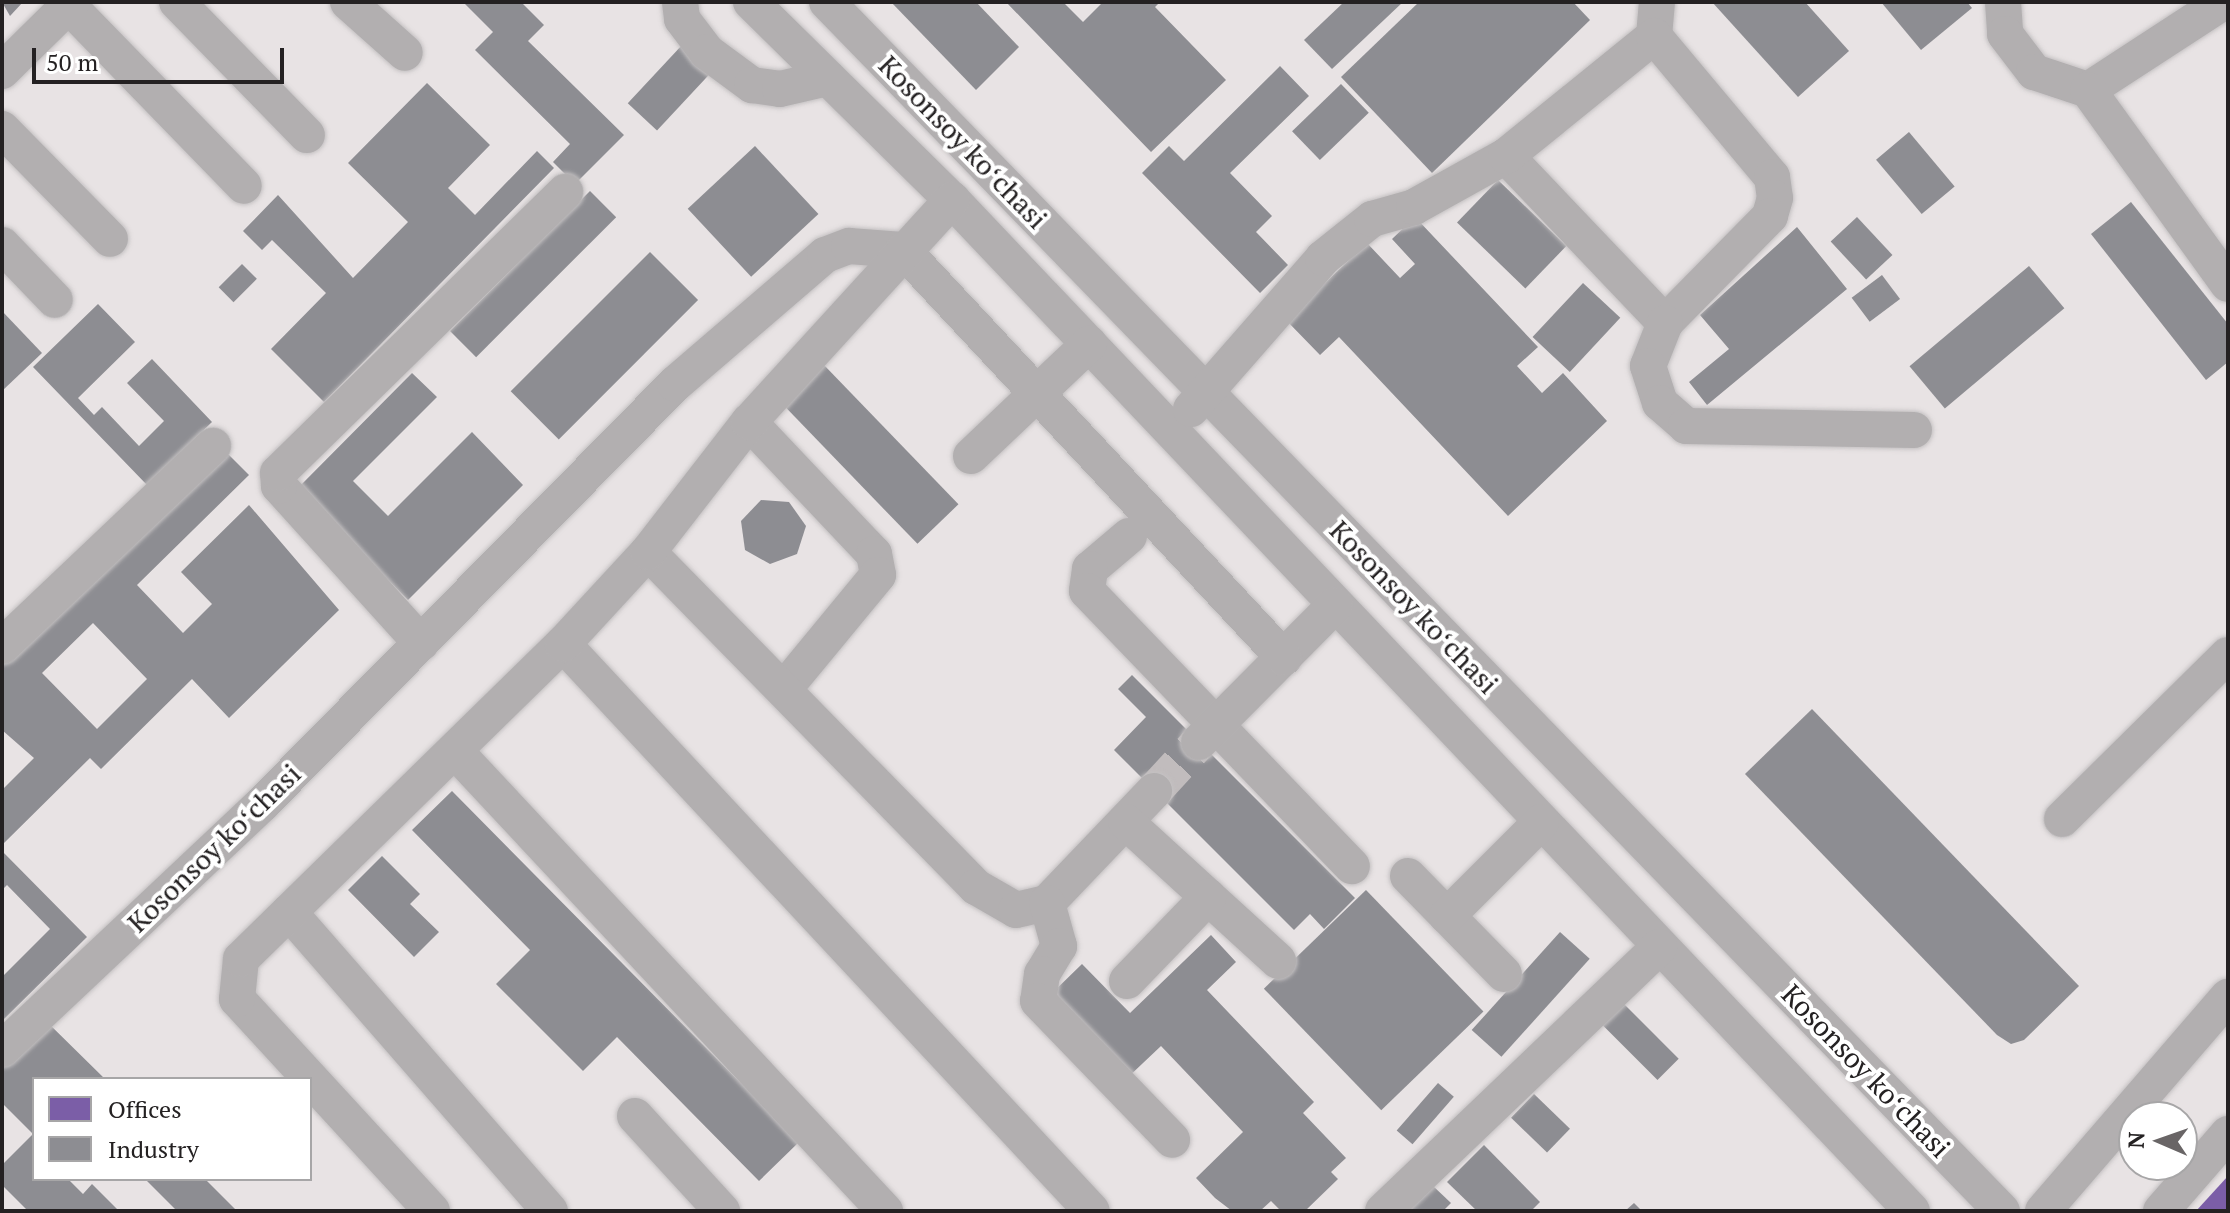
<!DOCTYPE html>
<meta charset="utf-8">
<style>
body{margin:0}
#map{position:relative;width:2230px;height:1213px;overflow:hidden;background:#e8e3e4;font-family:"PT Serif",serif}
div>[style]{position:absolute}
.offices>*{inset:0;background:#7b5ea7}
.industry>*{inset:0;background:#8d8d92;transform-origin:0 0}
.minor-tunnel>*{height:36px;margin-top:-18px;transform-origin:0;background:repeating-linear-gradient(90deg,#c1bcbd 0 36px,transparent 0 54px)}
.roads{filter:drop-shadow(0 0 2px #c4c1c2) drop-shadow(0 0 2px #c4c1c2)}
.minor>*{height:36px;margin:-18px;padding:0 18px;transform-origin:18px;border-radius:18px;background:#b2afb0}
span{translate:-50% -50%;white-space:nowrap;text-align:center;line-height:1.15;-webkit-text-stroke:8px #fff;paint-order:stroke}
.street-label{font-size:28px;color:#242122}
.frame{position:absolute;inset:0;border:4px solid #242122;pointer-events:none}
.legend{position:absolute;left:32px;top:1077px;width:280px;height:104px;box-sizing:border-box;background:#fff;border:2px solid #a7a6a7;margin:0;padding:10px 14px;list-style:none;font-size:24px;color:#242122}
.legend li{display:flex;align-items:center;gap:16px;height:40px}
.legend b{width:40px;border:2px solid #a7a6a7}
.north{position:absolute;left:2118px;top:1101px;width:80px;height:80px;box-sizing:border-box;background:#fff;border:2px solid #a7a6a7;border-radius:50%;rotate:272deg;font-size:22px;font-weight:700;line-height:32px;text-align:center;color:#242122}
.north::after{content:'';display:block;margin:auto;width:28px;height:36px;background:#696566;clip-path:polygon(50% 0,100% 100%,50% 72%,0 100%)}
.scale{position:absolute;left:32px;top:48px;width:252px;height:36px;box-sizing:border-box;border:4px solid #242122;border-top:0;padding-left:10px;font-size:24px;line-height:28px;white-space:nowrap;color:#242122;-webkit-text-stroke:6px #fff;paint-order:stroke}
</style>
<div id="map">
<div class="offices">
<i style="clip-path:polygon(2228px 1176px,2228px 1211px,2196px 1211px)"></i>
</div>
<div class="industry">
<i style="clip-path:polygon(2px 2px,23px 2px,10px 16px)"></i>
<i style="clip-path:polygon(463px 2px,521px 2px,544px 25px,528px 41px,624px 135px,575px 184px,553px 162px,570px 144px,475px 50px,493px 32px)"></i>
<i style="clip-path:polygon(891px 2px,976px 2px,1019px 47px,976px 90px)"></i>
<i style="clip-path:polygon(1006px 2px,1063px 2px,1083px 22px,1103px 2px,1160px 2px,1155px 7px,1226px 80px,1151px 152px)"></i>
<i style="clip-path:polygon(1344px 2px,1403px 2px,1332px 69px,1304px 40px)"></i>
<i style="clip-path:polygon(1419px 2px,1573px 2px,1590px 20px,1432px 173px,1341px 77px)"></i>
<i style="clip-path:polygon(1712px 2px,1805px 2px,1849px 51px,1798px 97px)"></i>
<i style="clip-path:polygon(1881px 2px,1967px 2px,1972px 8px,1921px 50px)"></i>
<i style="left:683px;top:44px;width:40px;height:81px;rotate:43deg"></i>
<i style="clip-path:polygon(1280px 66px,1309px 96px,1230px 173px,1272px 216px,1256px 232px,1288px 265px,1260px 293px,1142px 173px,1169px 146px,1184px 161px)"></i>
<i style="clip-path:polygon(427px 83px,490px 145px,448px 188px,475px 215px,537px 151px,554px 168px,324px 402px,271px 349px,326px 293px,272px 240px,262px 250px,243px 231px,278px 195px,353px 278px,408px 222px,348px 163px)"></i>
<i style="left:1341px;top:84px;width:40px;height:68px;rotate:46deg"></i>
<i style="left:1909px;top:132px;width:71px;height:43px;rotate:50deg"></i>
<i style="left:755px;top:146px;width:93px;height:92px;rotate:47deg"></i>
<i style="left:1498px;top:180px;width:95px;height:59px;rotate:44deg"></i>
<i style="left:590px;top:191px;width:37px;height:198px;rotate:45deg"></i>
<i style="clip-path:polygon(2131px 202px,2228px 324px,2228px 362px,2206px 380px,2091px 234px)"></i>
<i style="clip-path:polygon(1415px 217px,1538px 347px,1517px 366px,1542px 393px,1563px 373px,1607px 421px,1508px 516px,1339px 337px,1320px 355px,1286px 320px,1367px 243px,1400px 278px,1415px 264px,1392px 239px)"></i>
<i style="left:1857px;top:217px;width:52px;height:36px;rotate:47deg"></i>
<i style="clip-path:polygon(1797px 227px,1847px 289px,1707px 405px,1689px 382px,1729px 349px,1700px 315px)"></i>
<i style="left:650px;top:252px;width:68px;height:197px;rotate:45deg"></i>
<i style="left:242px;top:264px;width:21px;height:33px;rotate:45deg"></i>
<i style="left:2029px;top:266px;width:55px;height:156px;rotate:50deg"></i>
<i style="left:1882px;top:275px;width:30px;height:38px;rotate:53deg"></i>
<i style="left:1583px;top:283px;width:51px;height:74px;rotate:43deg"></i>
<i style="clip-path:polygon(98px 304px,135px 342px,78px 398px,94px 415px,102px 407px,139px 446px,164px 421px,127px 383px,152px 359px,212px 422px,147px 485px,33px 367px)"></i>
<i style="clip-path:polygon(2px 311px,42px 353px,2px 391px)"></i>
<i style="left:823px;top:364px;width:195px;height:57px;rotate:46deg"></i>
<i style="clip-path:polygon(412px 373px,437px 397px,353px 481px,388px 516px,472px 432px,523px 485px,408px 600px,297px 489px)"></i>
<i style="clip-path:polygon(evenodd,223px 449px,249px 475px,137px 585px,183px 633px,212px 604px,181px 572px,249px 505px,339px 610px,229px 718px,192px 679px,101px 769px,90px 758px,2px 845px,2px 790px,34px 758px,2px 730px,2px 665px,223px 449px,93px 623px,147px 679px,97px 729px,42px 673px,93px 623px)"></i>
<i style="clip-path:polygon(761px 500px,789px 502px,806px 526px,797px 554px,770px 564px,745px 550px,741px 521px)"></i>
<i style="clip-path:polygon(1132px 675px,1355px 898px,1324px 929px,1310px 914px,1294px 930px,1114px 750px,1146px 717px,1118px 689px)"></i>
<i style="clip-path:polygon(1812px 709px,2079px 986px,2024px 1040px,2011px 1044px,1997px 1035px,1745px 774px)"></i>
<i style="clip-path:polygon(452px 791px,799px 1142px,759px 1181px,617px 1037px,583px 1071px,496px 984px,530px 950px,412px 830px)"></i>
<i style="clip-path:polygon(2px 851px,87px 937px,2px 1021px,2px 977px,50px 929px,7px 885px,2px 890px)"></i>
<i style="clip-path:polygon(382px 856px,420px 894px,410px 904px,439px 932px,414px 957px,348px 890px)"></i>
<i style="left:1366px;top:890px;width:169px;height:142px;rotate:46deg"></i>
<i style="left:1560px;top:932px;width:40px;height:132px;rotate:42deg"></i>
<i style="clip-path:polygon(1211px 935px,1236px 962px,1207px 990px,1314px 1102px,1303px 1113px,1346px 1158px,1331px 1172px,1338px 1179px,1305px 1211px,1281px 1211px,1271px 1201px,1260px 1211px,1232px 1211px,1215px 1198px,1196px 1178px,1243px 1132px,1161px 1046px,1124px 1081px,1046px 999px,1082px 964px,1130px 1013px)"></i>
<i style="left:1620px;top:1000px;width:83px;height:30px;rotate:45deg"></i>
<i style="clip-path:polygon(44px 1019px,105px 1079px,34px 1079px,34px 1179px,68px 1179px,83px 1194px,92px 1184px,119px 1211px,28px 1211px,2px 1185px,2px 1165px,33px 1134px,2px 1103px,2px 1062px)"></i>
<i style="left:1438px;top:1083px;width:21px;height:63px;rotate:41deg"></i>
<i style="left:1534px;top:1094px;width:50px;height:33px;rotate:44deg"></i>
<i style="clip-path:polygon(1484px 1145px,1540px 1202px,1531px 1211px,1477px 1211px,1447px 1182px)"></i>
<i style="clip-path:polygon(145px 1179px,205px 1179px,237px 1211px,177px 1211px)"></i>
<i style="clip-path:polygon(1432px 1185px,1451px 1203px,1443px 1211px,1406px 1211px)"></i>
<i style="clip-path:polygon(1634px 1203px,1642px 1211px,1625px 1211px)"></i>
</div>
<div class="minor-tunnel">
<i style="left:1154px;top:791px;width:67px;rotate:-47.4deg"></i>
</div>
<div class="roads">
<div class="minor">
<i style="left:177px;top:2px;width:186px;rotate:45.7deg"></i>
<i style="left:348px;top:2px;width:76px;rotate:41.8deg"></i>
<i style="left:680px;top:2px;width:17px;rotate:83deg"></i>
<i style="left:682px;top:19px;width:41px;rotate:52.9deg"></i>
<i style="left:707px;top:52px;width:56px;rotate:36.3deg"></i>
<i style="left:752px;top:85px;width:28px;rotate:8deg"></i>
<i style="left:780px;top:89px;width:49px;rotate:-12.9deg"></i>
<i style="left:751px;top:2px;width:282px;rotate:44.6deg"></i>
<i style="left:952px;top:200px;width:1394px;rotate:46.48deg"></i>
<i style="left:827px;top:2px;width:1686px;rotate:45.82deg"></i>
<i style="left:2003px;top:2px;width:32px;rotate:86deg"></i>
<i style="left:2005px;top:34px;width:48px;rotate:52.7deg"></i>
<i style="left:2034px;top:72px;width:57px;rotate:18.4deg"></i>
<i style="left:2088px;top:90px;width:161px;rotate:-33.1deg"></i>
<i style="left:68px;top:5px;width:252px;rotate:45.8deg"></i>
<i style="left:1654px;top:36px;width:34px;rotate:-85deg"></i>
<i style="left:2px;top:71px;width:98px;rotate:-44.6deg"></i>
<i style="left:2088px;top:90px;width:239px;rotate:54.2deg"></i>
<i style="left:2px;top:129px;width:154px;rotate:45.5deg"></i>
<i style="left:1506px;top:156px;width:231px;rotate:46.4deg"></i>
<i style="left:2px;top:245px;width:76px;rotate:46.1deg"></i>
<i style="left:1191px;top:409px;width:201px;rotate:-48.8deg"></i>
<i style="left:1323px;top:258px;width:63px;rotate:-38.5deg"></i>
<i style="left:1372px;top:219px;width:44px;rotate:-15.9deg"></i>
<i style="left:1414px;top:207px;width:105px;rotate:-29deg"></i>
<i style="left:1506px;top:156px;width:191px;rotate:-39deg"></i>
<i style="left:1654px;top:36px;width:184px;rotate:50.1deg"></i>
<i style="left:1772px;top:177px;width:21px;rotate:82deg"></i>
<i style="left:1775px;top:198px;width:19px;rotate:106deg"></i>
<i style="left:1770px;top:216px;width:150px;rotate:134.5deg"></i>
<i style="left:1665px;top:323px;width:46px;rotate:111.6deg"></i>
<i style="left:1648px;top:366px;width:39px;rotate:72deg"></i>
<i style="left:1660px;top:403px;width:35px;rotate:41deg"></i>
<i style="left:1686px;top:426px;width:228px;rotate:1deg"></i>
<i style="left:749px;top:422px;width:182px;rotate:46.6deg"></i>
<i style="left:874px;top:554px;width:21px;rotate:79deg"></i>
<i style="left:878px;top:575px;width:146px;rotate:129.5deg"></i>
<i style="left:971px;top:456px;width:163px;rotate:-43.5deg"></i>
<i style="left:1129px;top:536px;width:51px;rotate:139.8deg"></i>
<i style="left:1090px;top:569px;width:22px;rotate:98deg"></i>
<i style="left:1087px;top:591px;width:382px;rotate:46.1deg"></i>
<i style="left:648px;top:552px;width:469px;rotate:45.6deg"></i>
<i style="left:976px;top:887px;width:46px;rotate:29.9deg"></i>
<i style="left:1016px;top:910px;width:32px;rotate:-13deg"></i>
<i style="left:1047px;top:903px;width:155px;rotate:-46.3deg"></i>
<i style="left:421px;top:643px;width:212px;rotate:-132.1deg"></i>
<i style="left:279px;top:486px;width:13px;rotate:-94deg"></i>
<i style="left:278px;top:473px;width:402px;rotate:-44.4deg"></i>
<i style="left:563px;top:644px;width:775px;rotate:46.99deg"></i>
<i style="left:2px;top:646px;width:291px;rotate:-43.5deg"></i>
<i style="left:1199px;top:742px;width:193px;rotate:-45.2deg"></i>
<i style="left:455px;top:751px;width:630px;rotate:46.93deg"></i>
<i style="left:2062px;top:819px;width:233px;rotate:-44.7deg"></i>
<i style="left:1126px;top:822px;width:206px;rotate:42.4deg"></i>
<i style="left:1408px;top:876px;width:137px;rotate:45.6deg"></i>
<i style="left:1047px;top:903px;width:45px;rotate:74.4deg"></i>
<i style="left:1059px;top:946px;width:33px;rotate:121deg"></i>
<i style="left:1042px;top:974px;width:27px;rotate:98deg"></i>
<i style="left:1038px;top:1001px;width:193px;rotate:46deg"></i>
<i style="left:289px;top:912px;width:397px;rotate:48.9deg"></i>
<i style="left:1447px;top:916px;width:133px;rotate:-45deg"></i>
<i style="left:1127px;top:981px;width:117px;rotate:-46deg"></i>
<i style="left:2px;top:1049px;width:357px;rotate:-43.3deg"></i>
<i style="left:262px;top:804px;width:589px;rotate:-45.48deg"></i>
<i style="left:675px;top:384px;width:198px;rotate:-40.7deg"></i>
<i style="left:825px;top:255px;width:26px;rotate:-21deg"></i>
<i style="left:849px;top:246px;width:54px;rotate:4.2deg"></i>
<i style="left:903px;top:250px;width:558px;rotate:46.96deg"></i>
<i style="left:635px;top:1116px;width:129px;rotate:47.5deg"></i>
<i style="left:432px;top:1211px;width:288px;rotate:-132.6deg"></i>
<i style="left:237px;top:999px;width:40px;rotate:-84.3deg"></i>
<i style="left:241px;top:959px;width:450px;rotate:-44.4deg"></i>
<i style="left:563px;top:644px;width:125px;rotate:-47.3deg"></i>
<i style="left:648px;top:552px;width:165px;rotate:-52.2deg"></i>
<i style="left:749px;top:422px;width:301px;rotate:-47.6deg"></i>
<i style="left:1383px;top:1211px;width:382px;rotate:-43.7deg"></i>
<i style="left:2043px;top:1211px;width:283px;rotate:-49.2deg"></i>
<i style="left:2161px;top:1211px;width:102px;rotate:-49deg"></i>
</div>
</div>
<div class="street-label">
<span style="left:963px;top:142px;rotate:46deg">Kosonsoy koʻchasi</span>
<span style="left:1414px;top:607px;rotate:46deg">Kosonsoy koʻchasi</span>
<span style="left:214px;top:848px;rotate:-44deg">Kosonsoy koʻchasi</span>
<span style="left:1866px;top:1071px;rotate:46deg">Kosonsoy koʻchasi</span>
</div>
<div class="frame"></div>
<ul class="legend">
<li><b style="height:22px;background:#7b5ea7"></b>Offices</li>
<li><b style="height:22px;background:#8d8d92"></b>Industry</li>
</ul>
<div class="north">N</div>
<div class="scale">50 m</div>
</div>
